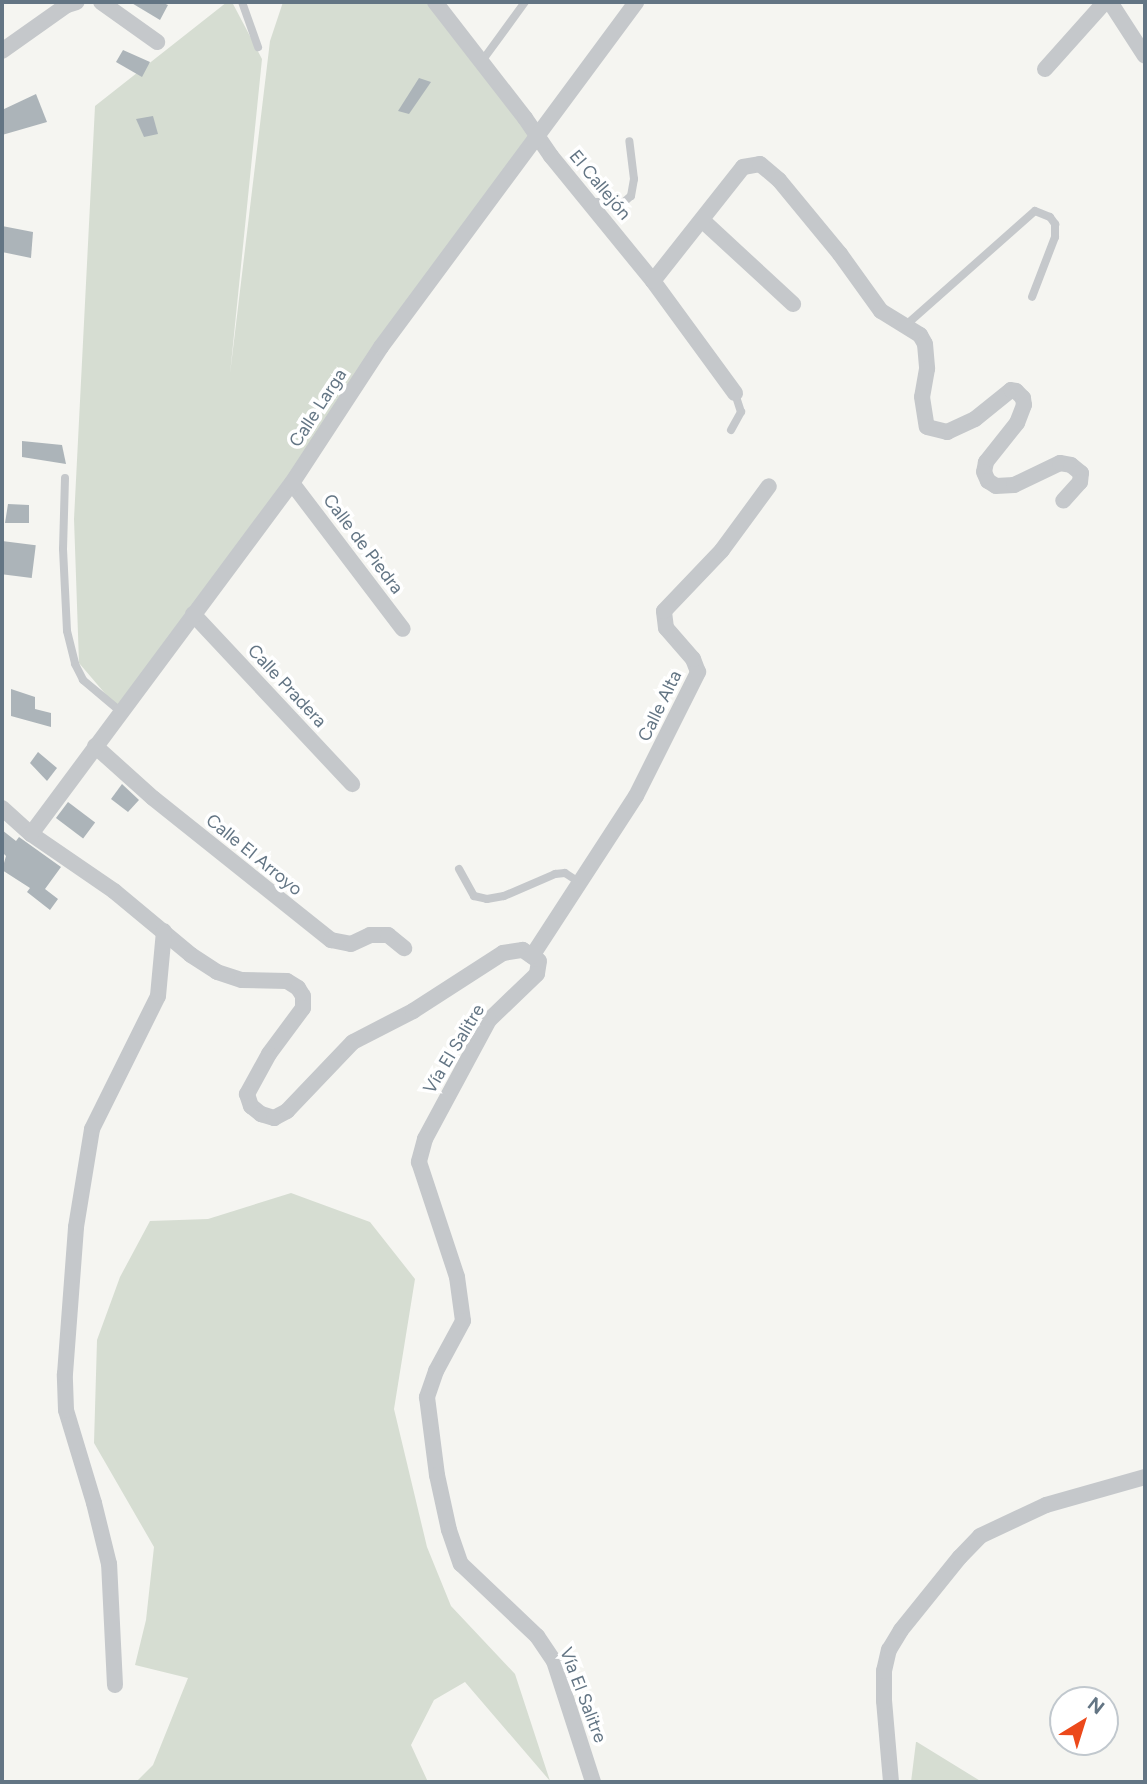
<!DOCTYPE html>
<meta charset="utf-8">
<style>
body{margin:0}
#map{position:relative;width:1147px;height:1784px;overflow:hidden;background:#f5f5f1;font-family:Figtree,sans-serif}
div>[style]{position:absolute}
.green>*{inset:0;background:#d6ddd2}
.building>*{inset:0;background:#acb4b9;transform-origin:0 0}
.service>*{height:8px;margin:-4px;padding:0 4px;transform-origin:4px;border-radius:4px;background:#c5c8cb}
.minor>*{height:16px;margin:-8px;padding:0 8px;transform-origin:8px;border-radius:8px;background:#c5c8cb}
span{translate:-50% -50%;white-space:nowrap;text-align:center;line-height:1.15;-webkit-text-stroke:7px #fff;paint-order:stroke}
.street-label{font-size:18px;color:#637584}
.frame{position:absolute;inset:0;border:4px solid #637584;pointer-events:none}
.north{position:absolute;left:1049px;top:1686px;width:70px;height:70px;box-sizing:border-box;background:#fff;border:2px solid #c1c8ce;border-radius:50%;rotate:38deg;font-size:19px;font-weight:700;line-height:28px;text-align:center;color:#637584}
.north::after{content:'';display:block;margin:auto;width:24px;height:32px;background:#ec491b;clip-path:polygon(50% 0,100% 100%,50% 72%,0 100%)}
</style>
<div id="map">
<div class="green">
<i style="clip-path:polygon(227px 2px,232px 2px,262px 59px,230px 374px,270px 41px,283px 2px,428px 2px,537px 134px,120px 711px,79px 663px,74px 519px,95px 106px)"></i>
<i style="clip-path:polygon(291px 1193px,370px 1222px,415px 1279px,394px 1409px,427px 1547px,451px 1606px,515px 1674px,550px 1781px,465px 1682px,434px 1700px,411px 1745px,428px 1782px,136px 1782px,153px 1765px,188px 1678px,135px 1665px,146px 1620px,154px 1547px,94px 1443px,97px 1340px,120px 1277px,150px 1221px,208px 1219px)"></i>
<i style="clip-path:polygon(916px 1742px,917px 1742px,982px 1782px,911px 1782px)"></i>
</div>
<div class="building">
<i style="clip-path:polygon(130px 2px,161px 2px,168px 5px,160px 20px)"></i>
<i style="clip-path:polygon(123px 50px,150px 62px,142px 77px,116px 62px)"></i>
<i style="clip-path:polygon(419px 78px,431px 82px,409px 114px,398px 111px)"></i>
<i style="clip-path:polygon(36px 94px,47px 122px,2px 135px,2px 110px)"></i>
<i style="clip-path:polygon(153px 116px,158px 134px,144px 137px,136px 119px)"></i>
<i style="clip-path:polygon(2px 226px,33px 232px,31px 258px,2px 252px)"></i>
<i style="clip-path:polygon(22px 441px,62px 445px,66px 464px,22px 457px)"></i>
<i style="clip-path:polygon(8px 504px,29px 505px,29px 523px,5px 523px)"></i>
<i style="left:2px;top:541px;width:34px;height:33px;rotate:7deg"></i>
<i style="clip-path:polygon(11px 689px,35px 697px,35px 709px,51px 713px,51px 727px,11px 716px)"></i>
<i style="clip-path:polygon(38px 752px,57px 768px,47px 781px,30px 763px)"></i>
<i style="clip-path:polygon(122px 784px,139px 800px,128px 812px,111px 799px)"></i>
<i style="left:68px;top:802px;width:34px;height:20px;rotate:37deg"></i>
<i style="clip-path:polygon(2px 830px,16px 841px,19px 837px,61px 867px,45px 889px,58px 899px,50px 910px,27px 892px,30px 888px,2px 870px,6px 856px,2px 852px)"></i>
</div>
<div class="service">
<i style="left:242px;top:2px;width:48px;rotate:70.4deg"></i>
<i style="left:482px;top:61px;width:73px;rotate:-53.9deg"></i>
<i style="left:590px;top:202px;width:34px"></i>
<i style="left:624px;top:202px;width:9px;rotate:-41deg"></i>
<i style="left:631px;top:196px;width:17px;rotate:-80deg"></i>
<i style="left:634px;top:179px;width:38px;rotate:-97deg"></i>
<i style="left:906px;top:325px;width:172px;rotate:-41.5deg"></i>
<i style="left:1035px;top:211px;width:16px;rotate:22deg"></i>
<i style="left:1050px;top:217px;width:9px;rotate:54deg"></i>
<i style="left:1055px;top:224px;width:13px;rotate:90deg"></i>
<i style="left:1055px;top:237px;width:64px;rotate:111deg"></i>
<i style="left:731px;top:430px;width:21px;rotate:-61deg"></i>
<i style="left:741px;top:412px;width:20px;rotate:-108deg"></i>
<i style="left:65px;top:478px;width:71px;rotate:91.6deg"></i>
<i style="left:63px;top:549px;width:82px;rotate:87.2deg"></i>
<i style="left:67px;top:631px;width:34px;rotate:76deg"></i>
<i style="left:75px;top:664px;width:18px;rotate:63deg"></i>
<i style="left:83px;top:680px;width:48px;rotate:40deg"></i>
<i style="left:459px;top:869px;width:31px;rotate:61deg"></i>
<i style="left:474px;top:896px;width:13px;rotate:13deg"></i>
<i style="left:487px;top:899px;width:17px;rotate:-10deg"></i>
<i style="left:504px;top:896px;width:56px;rotate:-23.3deg"></i>
<i style="left:555px;top:874px;width:10px;rotate:-6deg"></i>
<i style="left:565px;top:873px;width:17px;rotate:33deg"></i>
</div>
<div class="minor">
<i style="left:101px;top:2px;width:69px;rotate:35.5deg"></i>
<i style="left:435px;top:2px;width:147px;rotate:52.2deg"></i>
<i style="left:525px;top:118px;width:46px;rotate:55.6deg"></i>
<i style="left:551px;top:156px;width:161px;rotate:50.8deg"></i>
<i style="left:653px;top:281px;width:139px;rotate:53.8deg"></i>
<i style="left:1110px;top:2px;width:64px;rotate:57.1deg"></i>
<i style="left:2px;top:51px;width:80px;rotate:-35.3deg"></i>
<i style="left:67px;top:5px;width:10px;rotate:-17deg"></i>
<i style="left:1045px;top:69px;width:90px;rotate:-48.2deg"></i>
<i style="left:702px;top:220px;width:124px;rotate:42.7deg"></i>
<i style="left:653px;top:281px;width:145px;rotate:-51.7deg"></i>
<i style="left:743px;top:167px;width:17px;rotate:-10deg"></i>
<i style="left:760px;top:164px;width:25px;rotate:40deg"></i>
<i style="left:779px;top:180px;width:96px;rotate:50.5deg"></i>
<i style="left:840px;top:254px;width:70px;rotate:54.3deg"></i>
<i style="left:881px;top:311px;width:46px;rotate:31.6deg"></i>
<i style="left:920px;top:335px;width:10px;rotate:61deg"></i>
<i style="left:925px;top:344px;width:25px;rotate:85deg"></i>
<i style="left:927px;top:369px;width:28px;rotate:100deg"></i>
<i style="left:922px;top:397px;width:30px;rotate:81deg"></i>
<i style="left:927px;top:427px;width:21px;rotate:14deg"></i>
<i style="left:947px;top:432px;width:31px;rotate:-25deg"></i>
<i style="left:975px;top:419px;width:46px;rotate:-38.9deg"></i>
<i style="left:1011px;top:390px;width:5px;rotate:11deg"></i>
<i style="left:1016px;top:391px;width:10px;rotate:45deg"></i>
<i style="left:1023px;top:398px;width:7px;rotate:82deg"></i>
<i style="left:1024px;top:405px;width:19px;rotate:111deg"></i>
<i style="left:1017px;top:423px;width:50px;rotate:128.5deg"></i>
<i style="left:986px;top:462px;width:10px;rotate:101deg"></i>
<i style="left:984px;top:472px;width:10px;rotate:66deg"></i>
<i style="left:988px;top:481px;width:9px;rotate:32deg"></i>
<i style="left:996px;top:486px;width:18px;rotate:-3deg"></i>
<i style="left:1014px;top:485px;width:51px;rotate:-25.6deg"></i>
<i style="left:1060px;top:463px;width:11px;rotate:10deg"></i>
<i style="left:1071px;top:465px;width:13px;rotate:39deg"></i>
<i style="left:1081px;top:473px;width:9px;rotate:96deg"></i>
<i style="left:1080px;top:482px;width:25px;rotate:132deg"></i>
<i style="left:292px;top:483px;width:183px;rotate:52.8deg"></i>
<i style="left:193px;top:614px;width:233px;rotate:46.9deg"></i>
<i style="left:95px;top:746px;width:78px;rotate:41.9deg"></i>
<i style="left:153px;top:798px;width:228px;rotate:38.6deg"></i>
<i style="left:331px;top:940px;width:20px;rotate:11deg"></i>
<i style="left:351px;top:944px;width:21px;rotate:-25deg"></i>
<i style="left:370px;top:935px;width:18px"></i>
<i style="left:388px;top:935px;width:21px;rotate:39deg"></i>
<i style="left:2px;top:808px;width:39px;rotate:42deg"></i>
<i style="left:31px;top:834px;width:101px;rotate:34.5deg"></i>
<i style="left:114px;top:891px;width:100px;rotate:39.7deg"></i>
<i style="left:191px;top:955px;width:31px;rotate:33deg"></i>
<i style="left:217px;top:972px;width:26px;rotate:18deg"></i>
<i style="left:242px;top:980px;width:45px;rotate:1.3deg"></i>
<i style="left:287px;top:981px;width:13px;rotate:32deg"></i>
<i style="left:298px;top:988px;width:9px;rotate:58deg"></i>
<i style="left:303px;top:996px;width:12px;rotate:90deg"></i>
<i style="left:303px;top:1008px;width:57px;rotate:126.5deg"></i>
<i style="left:269px;top:1054px;width:46px;rotate:118.8deg"></i>
<i style="left:247px;top:1094px;width:13px;rotate:72deg"></i>
<i style="left:251px;top:1106px;width:13px;rotate:39deg"></i>
<i style="left:261px;top:1114px;width:14px;rotate:17deg"></i>
<i style="left:274px;top:1118px;width:15px;rotate:-28deg"></i>
<i style="left:287px;top:1111px;width:95px;rotate:-46.3deg"></i>
<i style="left:353px;top:1042px;width:68px;rotate:-27.3deg"></i>
<i style="left:413px;top:1011px;width:107px;rotate:-32.8deg"></i>
<i style="left:503px;top:953px;width:20px;rotate:-9deg"></i>
<i style="left:523px;top:950px;width:19px;rotate:35deg"></i>
<i style="left:539px;top:961px;width:13px;rotate:99deg"></i>
<i style="left:537px;top:974px;width:66px;rotate:136.2deg"></i>
<i style="left:489px;top:1020px;width:135px;rotate:118.3deg"></i>
<i style="left:425px;top:1139px;width:24px;rotate:105deg"></i>
<i style="left:419px;top:1162px;width:121px;rotate:71.7deg"></i>
<i style="left:457px;top:1277px;width:44px;rotate:82.2deg"></i>
<i style="left:463px;top:1321px;width:57px;rotate:118.4deg"></i>
<i style="left:436px;top:1371px;width:28px;rotate:109deg"></i>
<i style="left:427px;top:1397px;width:79px;rotate:82.7deg"></i>
<i style="left:437px;top:1475px;width:56px;rotate:77.7deg"></i>
<i style="left:449px;top:1530px;width:36px;rotate:71deg"></i>
<i style="left:461px;top:1564px;width:105px;rotate:43.5deg"></i>
<i style="left:537px;top:1636px;width:30px;rotate:56deg"></i>
<i style="left:554px;top:1661px;width:127px;rotate:72.1deg"></i>
<i style="left:31px;top:834px;width:437px;rotate:-53.4deg"></i>
<i style="left:292px;top:483px;width:163px;rotate:-56.8deg"></i>
<i style="left:381px;top:347px;width:429px;rotate:-53.5deg"></i>
<i style="left:532px;top:956px;width:191px;rotate:-57deg"></i>
<i style="left:636px;top:796px;width:139px;rotate:-63.4deg"></i>
<i style="left:698px;top:672px;width:14px;rotate:-111deg"></i>
<i style="left:693px;top:659px;width:41px;rotate:-131.1deg"></i>
<i style="left:666px;top:628px;width:17px;rotate:-97deg"></i>
<i style="left:664px;top:611px;width:84px;rotate:-46.4deg"></i>
<i style="left:722px;top:550px;width:79px;rotate:-53.7deg"></i>
<i style="left:115px;top:1685px;width:121px;rotate:-92.8deg"></i>
<i style="left:109px;top:1564px;width:63px;rotate:-103.8deg"></i>
<i style="left:94px;top:1503px;width:97px;rotate:-106.8deg"></i>
<i style="left:66px;top:1410px;width:36px;rotate:-92deg"></i>
<i style="left:65px;top:1374px;width:147px;rotate:-85.7deg"></i>
<i style="left:76px;top:1227px;width:99px;rotate:-80.7deg"></i>
<i style="left:92px;top:1129px;width:148px;rotate:-63.6deg"></i>
<i style="left:158px;top:996px;width:65px;rotate:-84.7deg"></i>
<i style="left:891px;top:1782px;width:81px;rotate:-94.9deg"></i>
<i style="left:884px;top:1701px;width:30px;rotate:-90deg"></i>
<i style="left:884px;top:1671px;width:22px;rotate:-77deg"></i>
<i style="left:889px;top:1650px;width:23px;rotate:-59deg"></i>
<i style="left:901px;top:1630px;width:94px;rotate:-51.1deg"></i>
<i style="left:960px;top:1557px;width:29px;rotate:-46deg"></i>
<i style="left:980px;top:1536px;width:73px;rotate:-25.2deg"></i>
<i style="left:1046px;top:1505px;width:103px;rotate:-15.8deg"></i>
</div>
<div class="street-label">
<span style="left:600px;top:185px;rotate:50deg">El Callejón</span>
<span style="left:318px;top:408px;rotate:-57deg">Calle Larga</span>
<span style="left:363px;top:544px;rotate:53deg">Calle de Piedra</span>
<span style="left:287px;top:686px;rotate:47deg">Calle Pradera</span>
<span style="left:660px;top:706px;rotate:-64deg">Calle Alta</span>
<span style="left:254px;top:855px;rotate:39deg">Calle El Arroyo</span>
<span style="left:454px;top:1049px;rotate:-59deg">Vía El Salitre</span>
<span style="left:583px;top:1695px;rotate:69deg">Vía El Salitre</span>
</div>
<div class="frame"></div>
<div class="north">N</div>
</div>
